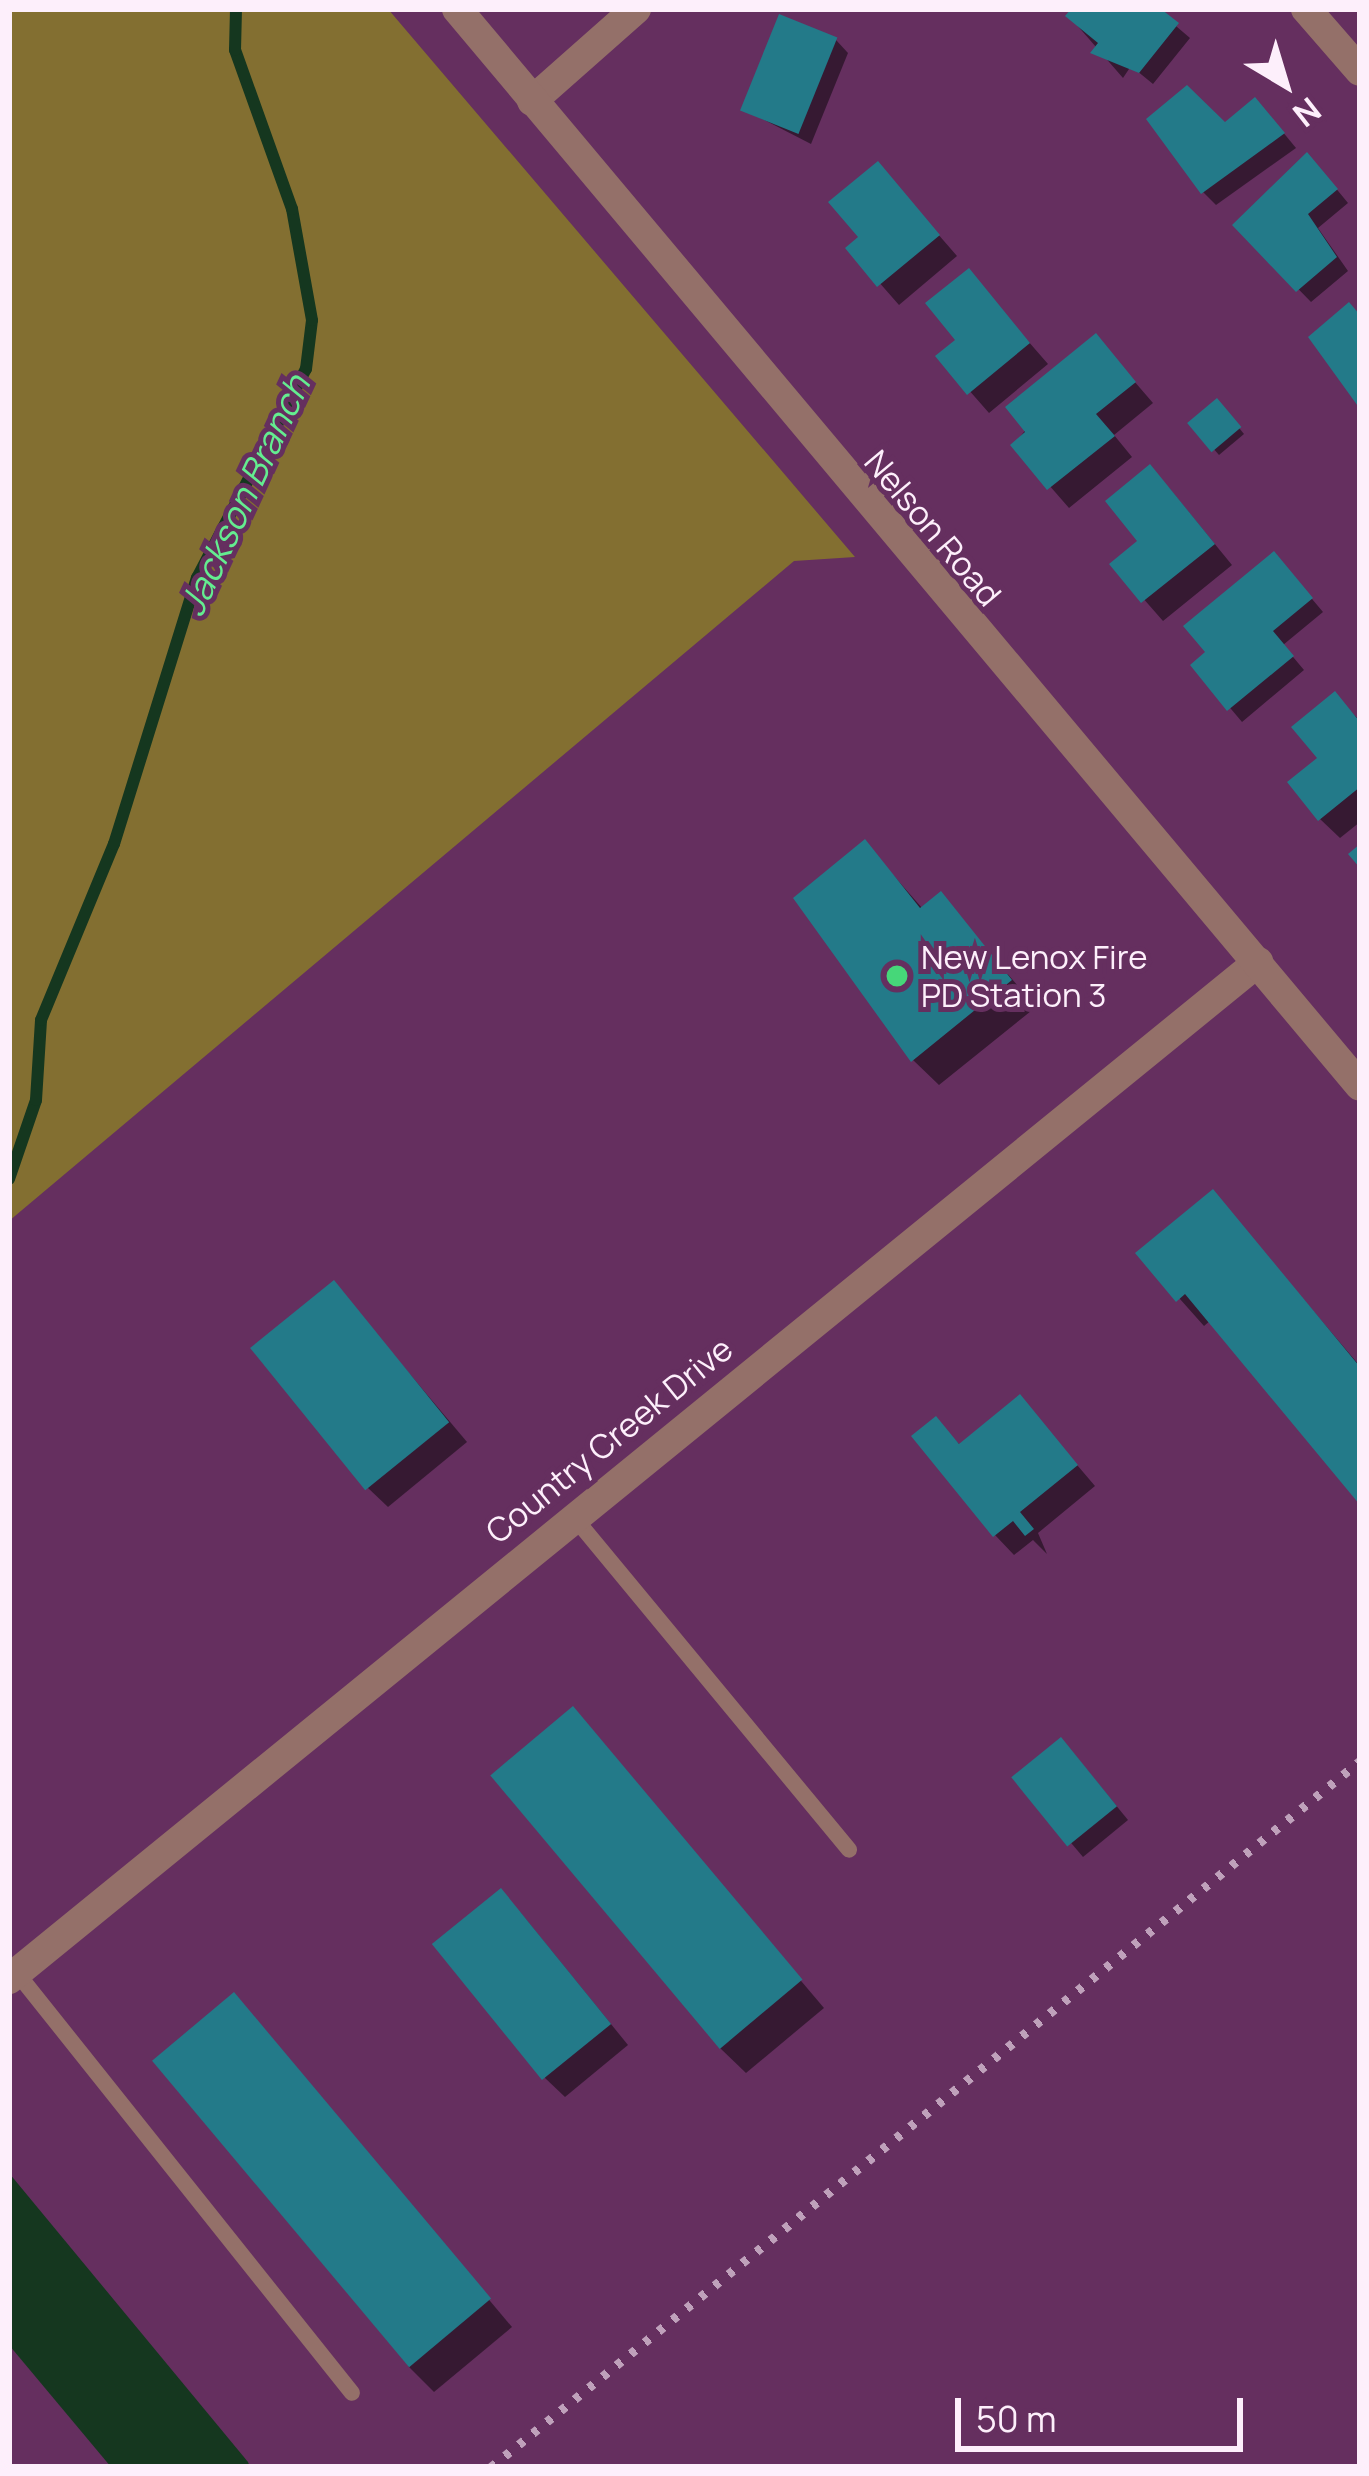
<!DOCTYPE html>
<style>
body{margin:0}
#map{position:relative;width:1369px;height:2476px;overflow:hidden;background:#652f5f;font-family:Manrope,sans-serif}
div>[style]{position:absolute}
.green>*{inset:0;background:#836f31}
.water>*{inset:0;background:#15371f}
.shadow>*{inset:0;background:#0007}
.stream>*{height:12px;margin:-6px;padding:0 6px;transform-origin:6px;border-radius:6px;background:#15371f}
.building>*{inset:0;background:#237a89;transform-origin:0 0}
.service>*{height:16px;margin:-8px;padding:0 8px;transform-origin:8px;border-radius:8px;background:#947069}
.minor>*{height:30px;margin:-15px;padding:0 15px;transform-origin:15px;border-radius:15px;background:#947069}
.tertiary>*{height:30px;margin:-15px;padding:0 15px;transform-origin:15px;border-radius:15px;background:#947069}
.rail>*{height:9px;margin-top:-4.5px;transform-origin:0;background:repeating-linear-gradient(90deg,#bfa1bb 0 6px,transparent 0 18px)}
.dots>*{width:33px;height:33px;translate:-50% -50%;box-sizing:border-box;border:6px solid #652f5f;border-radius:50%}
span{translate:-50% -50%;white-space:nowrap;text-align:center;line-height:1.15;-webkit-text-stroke:10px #652f5f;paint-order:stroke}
.street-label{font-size:33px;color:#fdeffb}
.poi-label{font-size:33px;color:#fdeffb}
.left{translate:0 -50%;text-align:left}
.water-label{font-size:36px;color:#64ed90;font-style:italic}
.frame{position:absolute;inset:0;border:12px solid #fdeffb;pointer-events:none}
.north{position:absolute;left:1225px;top:24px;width:120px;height:120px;-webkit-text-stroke:9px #652f5f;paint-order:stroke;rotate:142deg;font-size:33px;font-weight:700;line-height:48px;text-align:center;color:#fdeffb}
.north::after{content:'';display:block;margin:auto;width:42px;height:54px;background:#fdeffb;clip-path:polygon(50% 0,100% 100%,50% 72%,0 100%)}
.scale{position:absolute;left:955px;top:2398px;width:288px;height:54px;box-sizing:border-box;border:6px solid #fdeffb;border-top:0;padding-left:15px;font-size:36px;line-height:42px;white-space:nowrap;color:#fdeffb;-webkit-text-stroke:9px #652f5f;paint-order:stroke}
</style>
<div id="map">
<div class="green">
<i style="clip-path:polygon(9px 9px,388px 9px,855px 557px,794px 561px,9px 1221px)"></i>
</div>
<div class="water">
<i style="clip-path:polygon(9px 2173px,248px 2462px,250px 2467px,111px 2467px,9px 2345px)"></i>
</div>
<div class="shadow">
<i style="clip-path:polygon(1075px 9px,1156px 9px,1190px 38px,1153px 84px,1131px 66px,1123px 78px,1069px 16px)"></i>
<i style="clip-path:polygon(836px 40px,848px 53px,811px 144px,743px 109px)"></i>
<i style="clip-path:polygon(1268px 114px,1296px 148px,1216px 205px,1203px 192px,1225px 126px)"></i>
<i style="clip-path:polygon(878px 165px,957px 256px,899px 305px,849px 248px,862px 238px)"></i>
<i style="clip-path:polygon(1320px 169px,1348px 203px,1318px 228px,1348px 271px,1311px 302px,1236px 225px)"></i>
<i style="clip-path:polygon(968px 272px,1048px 364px,989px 413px,939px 356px,959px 340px)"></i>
<i style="clip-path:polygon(1096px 337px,1153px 403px,1114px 435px,1132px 457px,1069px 508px,1014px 445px)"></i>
<i style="clip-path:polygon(1223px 408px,1244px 434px,1219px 455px,1192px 424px)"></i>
<i style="clip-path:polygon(1169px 488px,1232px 565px,1163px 621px,1113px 564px,1141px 541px)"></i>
<i style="clip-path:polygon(1286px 568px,1323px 612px,1283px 645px,1304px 670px,1242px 722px,1194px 665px)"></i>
<i style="clip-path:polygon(1335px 695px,1360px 721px,1360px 822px,1340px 838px,1320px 819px)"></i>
<i style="clip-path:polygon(865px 843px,923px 909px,940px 895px,1036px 1007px,939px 1085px,913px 1060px)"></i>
<i style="clip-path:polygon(1213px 1193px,1360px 1366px,1360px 1501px,1211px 1320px,1204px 1326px,1139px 1253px)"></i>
<i style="clip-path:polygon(334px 1284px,467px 1442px,388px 1507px,368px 1488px)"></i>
<i style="clip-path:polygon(1020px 1398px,1095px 1486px,1038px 1533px,1047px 1554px,1033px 1540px,1014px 1555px,995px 1535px,936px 1420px,961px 1446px)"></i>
<i style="clip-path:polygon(572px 1710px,824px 2008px,746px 2073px,720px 2048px)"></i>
<i style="clip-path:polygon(1074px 1754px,1128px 1820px,1083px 1857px,1016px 1778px)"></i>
<i style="clip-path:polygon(520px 1912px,628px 2045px,565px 2097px,545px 2078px)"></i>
<i style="clip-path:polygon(234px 1997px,512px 2327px,434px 2392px,409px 2367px)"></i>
</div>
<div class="stream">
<i style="left:9px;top:1179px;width:83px;rotate:-71.1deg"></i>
<i style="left:36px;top:1100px;width:80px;rotate:-86.4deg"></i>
<i style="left:41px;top:1020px;width:191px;rotate:-67.5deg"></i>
<i style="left:114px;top:844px;width:279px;rotate:-72.7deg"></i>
<i style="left:197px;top:578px;width:236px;rotate:-62.5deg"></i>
<i style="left:306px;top:369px;width:49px;rotate:-83deg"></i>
<i style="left:312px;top:320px;width:113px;rotate:-100.2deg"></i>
<i style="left:292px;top:209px;width:169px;rotate:-109.7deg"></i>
<i style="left:235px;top:50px;width:41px;rotate:-88.6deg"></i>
</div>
<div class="building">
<i style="clip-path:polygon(1071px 9px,1161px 9px,1179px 23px,1139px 73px,1090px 53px,1098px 43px,1065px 16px)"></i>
<i style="left:779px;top:14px;width:63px;height:104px;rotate:22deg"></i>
<i style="clip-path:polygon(1187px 85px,1225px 122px,1255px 97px,1285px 133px,1201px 194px,1146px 119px)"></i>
<i style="clip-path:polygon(1307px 152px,1338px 189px,1308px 214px,1337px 257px,1296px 292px,1232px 225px)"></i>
<i style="clip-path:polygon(878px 161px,940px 235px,877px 287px,845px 248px,858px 237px,828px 202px)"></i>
<i style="clip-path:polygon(969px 268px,1030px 343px,967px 395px,935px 356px,955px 340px,925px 303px)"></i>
<i style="clip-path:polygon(1349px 302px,1360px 315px,1360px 409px,1308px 337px)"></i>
<i style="clip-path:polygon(1096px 333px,1136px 382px,1096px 414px,1115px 436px,1047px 490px,1010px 445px,1025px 432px,1005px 407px)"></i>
<i style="left:1217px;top:398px;width:38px;height:39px;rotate:50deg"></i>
<i style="clip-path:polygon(1150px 464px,1215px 544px,1141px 603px,1109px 564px,1137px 541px,1105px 501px)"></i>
<i style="clip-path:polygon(1274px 551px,1313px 598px,1273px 631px,1294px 656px,1227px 711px,1190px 665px,1205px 652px,1183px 626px)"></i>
<i style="clip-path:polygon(1335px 691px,1360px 722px,1360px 787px,1318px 821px,1287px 782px,1317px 758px,1291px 727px)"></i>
<i style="clip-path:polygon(865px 839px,920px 908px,941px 891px,1012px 980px,911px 1062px,793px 898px)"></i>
<i style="clip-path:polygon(1360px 844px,1360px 868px,1348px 854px)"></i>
<i style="clip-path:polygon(1213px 1189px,1360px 1367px,1360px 1505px,1185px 1294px,1176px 1302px,1135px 1253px)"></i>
<i style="left:334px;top:1280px;width:183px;height:108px;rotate:51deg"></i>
<i style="clip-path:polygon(1020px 1394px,1078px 1465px,1020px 1512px,1034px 1529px,1025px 1536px,1013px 1521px,993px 1537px,911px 1436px,936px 1416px,959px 1444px)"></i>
<i style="left:573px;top:1706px;width:357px;height:108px;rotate:50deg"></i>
<i style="left:1061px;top:1737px;width:89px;height:64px;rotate:51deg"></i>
<i style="left:501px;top:1888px;width:175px;height:89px;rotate:51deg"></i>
<i style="left:234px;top:1992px;width:400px;height:107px;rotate:50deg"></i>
</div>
<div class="service">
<i style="left:573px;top:1516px;width:433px;rotate:50.4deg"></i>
<i style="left:17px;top:1973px;width:537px;rotate:51.42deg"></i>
</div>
<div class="minor">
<i style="left:1306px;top:9px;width:82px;rotate:48.9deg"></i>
<i style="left:532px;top:101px;width:139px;rotate:-41.5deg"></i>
<i style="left:9px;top:1979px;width:1611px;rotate:-39.15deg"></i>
</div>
<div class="tertiary">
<i style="left:457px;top:9px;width:1405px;rotate:50.02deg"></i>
</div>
<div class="rail">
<i style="left:491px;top:2467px;width:1120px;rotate:-39.09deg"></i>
</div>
<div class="dots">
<i style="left:897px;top:976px;background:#46d779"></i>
</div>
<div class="street-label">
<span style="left:933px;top:528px;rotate:50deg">Nelson Road</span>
<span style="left:609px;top:1440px;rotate:-39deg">Country Creek Drive</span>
</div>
<div class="poi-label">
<span class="left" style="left:921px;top:976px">New Lenox Fire<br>PD Station 3</span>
</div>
<div class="water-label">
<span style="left:244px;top:495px;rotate:-65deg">Jackson Branch</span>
</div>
<div class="frame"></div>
<div class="north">N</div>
<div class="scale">50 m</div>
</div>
